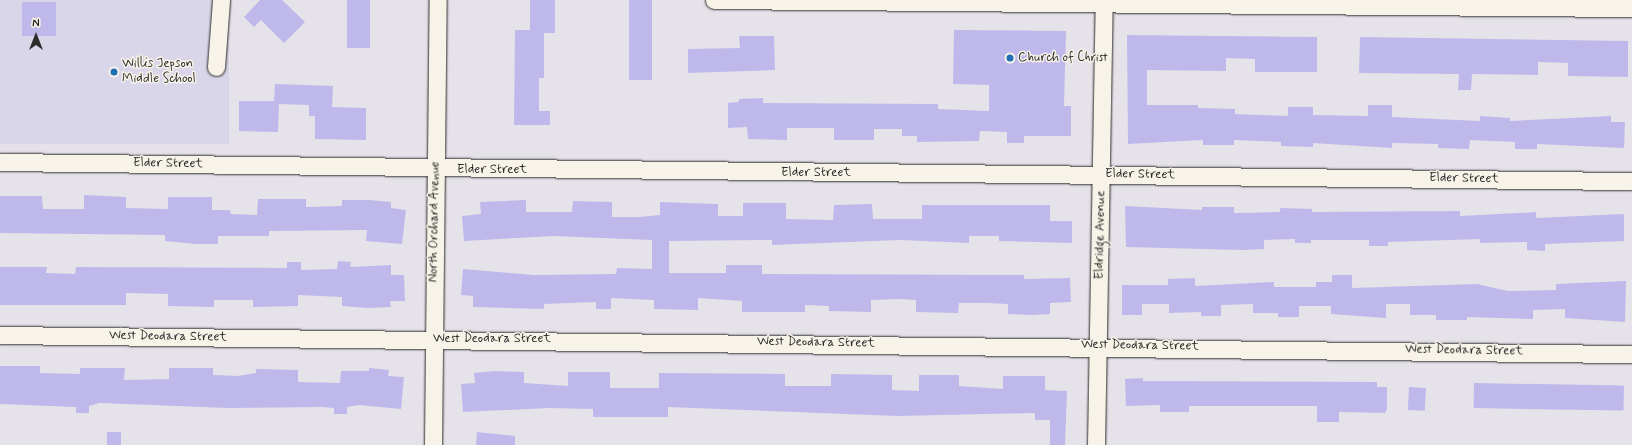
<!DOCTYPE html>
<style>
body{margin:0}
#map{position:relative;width:1632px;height:445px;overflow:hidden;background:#e6e2e9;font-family:Mynerve,sans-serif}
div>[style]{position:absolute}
.built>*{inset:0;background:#dad6ea;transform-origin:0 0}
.building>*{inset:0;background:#bfb9eb;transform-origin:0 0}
.roads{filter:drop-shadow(0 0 1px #2b2b2b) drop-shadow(0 0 1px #2b2b2b)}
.minor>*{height:17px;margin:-8.5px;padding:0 8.5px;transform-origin:8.5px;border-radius:8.5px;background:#f7f3e8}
.dots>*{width:11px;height:11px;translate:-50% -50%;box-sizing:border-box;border:2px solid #f7f3e8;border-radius:50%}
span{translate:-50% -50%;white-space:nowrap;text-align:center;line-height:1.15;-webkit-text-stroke:3px #f7f3e8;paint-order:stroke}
.poi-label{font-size:13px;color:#2b2b2b}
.left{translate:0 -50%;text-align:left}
.street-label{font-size:13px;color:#2b2b2b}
.north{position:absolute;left:16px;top:16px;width:40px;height:40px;-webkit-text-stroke:3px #f7f3e8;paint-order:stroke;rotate:0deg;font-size:11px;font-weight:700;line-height:16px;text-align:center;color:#2b2b2b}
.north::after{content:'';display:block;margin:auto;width:14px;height:18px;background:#2b2b2b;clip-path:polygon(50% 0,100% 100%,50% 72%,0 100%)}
</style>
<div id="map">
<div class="built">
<i style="left:0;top:0;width:229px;height:144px"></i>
</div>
<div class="building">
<i style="clip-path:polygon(260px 0,282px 0,305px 22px,284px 43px,261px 20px,254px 27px,244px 17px)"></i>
<i style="left:347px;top:0;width:23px;height:48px"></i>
<i style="clip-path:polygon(530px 0,555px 0,555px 33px,544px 33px,544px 78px,539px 78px,539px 111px,550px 111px,550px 125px,514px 125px,515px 30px,530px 30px)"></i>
<i style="left:629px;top:0;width:23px;height:80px"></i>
<i style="left:22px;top:2px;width:34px;height:34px"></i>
<i style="clip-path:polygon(954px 30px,1066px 31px,1064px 106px,1071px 106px,1071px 136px,1024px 136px,1024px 143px,1007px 143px,1007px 132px,980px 131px,979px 141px,917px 142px,917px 136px,902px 136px,902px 129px,874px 129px,874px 140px,834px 140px,834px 128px,787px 128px,787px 140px,748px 139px,747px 127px,728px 128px,728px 103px,739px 102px,739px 99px,763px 98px,763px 103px,938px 104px,938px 109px,989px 111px,989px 85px,953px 84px)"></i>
<i style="clip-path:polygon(1127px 35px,1317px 37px,1317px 72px,1255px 72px,1255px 59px,1226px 58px,1226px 71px,1147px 70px,1147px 105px,1198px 105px,1198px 108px,1235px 109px,1235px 114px,1288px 116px,1288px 107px,1313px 107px,1313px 115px,1368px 116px,1368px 105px,1392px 105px,1392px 117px,1480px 121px,1480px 116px,1510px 118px,1510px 121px,1611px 116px,1611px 122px,1625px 122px,1624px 148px,1537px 144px,1537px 149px,1515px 149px,1515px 142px,1470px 140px,1469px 149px,1438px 148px,1438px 144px,1392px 143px,1392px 148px,1313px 143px,1313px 147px,1281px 146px,1281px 142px,1234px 140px,1234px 145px,1203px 145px,1203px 140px,1128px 144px)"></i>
<i style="clip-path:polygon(739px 36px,774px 36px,775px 70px,688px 73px,688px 49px,740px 48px)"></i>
<i style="clip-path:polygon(1360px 37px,1628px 41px,1628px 77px,1568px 76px,1568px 63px,1538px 62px,1538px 75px,1472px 74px,1471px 90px,1458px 90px,1459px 74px,1359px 73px)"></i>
<i style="clip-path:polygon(275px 84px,333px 86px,332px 107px,366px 108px,366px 140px,315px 139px,315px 116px,309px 116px,309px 105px,279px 104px,278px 132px,239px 131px,239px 101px,274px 101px)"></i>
<i style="clip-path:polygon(84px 195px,126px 197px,126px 208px,168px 209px,168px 197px,212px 197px,212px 210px,230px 210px,231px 214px,257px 215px,258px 199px,306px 199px,306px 207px,342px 206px,342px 200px,369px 200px,391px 202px,391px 208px,406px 210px,402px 244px,366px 241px,367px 230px,269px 231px,269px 236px,218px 236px,218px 244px,195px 244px,165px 241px,165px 235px,0 233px,0 196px,42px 196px,43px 209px,84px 209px)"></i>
<i style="clip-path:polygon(526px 200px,526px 212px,572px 212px,573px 201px,612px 202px,612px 217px,639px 217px,660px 215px,660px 202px,718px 204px,718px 216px,743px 216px,743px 203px,786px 203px,786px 219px,833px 220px,834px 205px,872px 204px,873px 219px,922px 219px,922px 205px,1050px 205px,1050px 221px,1072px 221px,1072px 243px,999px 241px,999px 236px,969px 236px,969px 243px,900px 240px,772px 245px,772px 240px,669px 241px,669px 273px,726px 273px,726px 265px,762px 265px,762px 274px,1024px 275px,1024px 279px,1070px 278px,1071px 302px,1050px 303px,1050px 314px,1032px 315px,1008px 314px,1008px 304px,988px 303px,959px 303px,958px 313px,916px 312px,916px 300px,900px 299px,871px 300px,871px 312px,829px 311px,829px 306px,805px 305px,805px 312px,742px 312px,742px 301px,698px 298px,698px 310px,654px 309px,654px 300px,611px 298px,611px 309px,596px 309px,596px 302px,544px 304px,544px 309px,473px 307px,473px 296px,461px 295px,463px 269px,534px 275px,616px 274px,617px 268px,652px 269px,652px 240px,553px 236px,464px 241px,462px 216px,481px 214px,480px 202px)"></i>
<i style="clip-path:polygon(1125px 206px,1202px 210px,1202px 207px,1234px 207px,1234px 213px,1280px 212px,1280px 208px,1312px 209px,1312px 212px,1460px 211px,1460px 216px,1536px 212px,1536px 218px,1624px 214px,1624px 241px,1545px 244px,1545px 251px,1527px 250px,1527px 242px,1480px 243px,1480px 239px,1388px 242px,1388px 246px,1369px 246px,1369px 240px,1311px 240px,1311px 243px,1295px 243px,1295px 239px,1264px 240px,1264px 249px,1243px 250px,1126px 247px)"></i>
<i style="clip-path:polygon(338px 261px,351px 262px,350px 267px,391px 265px,391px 275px,404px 275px,405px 301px,390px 301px,391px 307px,368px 308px,342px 306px,342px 297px,298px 295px,298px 306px,253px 307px,253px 300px,214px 300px,214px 307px,168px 306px,168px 294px,126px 293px,126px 305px,0 305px,0 267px,47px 267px,46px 273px,75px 274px,76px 267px,287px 268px,287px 262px,301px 262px,301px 270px,337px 269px)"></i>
<i style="clip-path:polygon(1332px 275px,1352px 275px,1352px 288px,1477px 284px,1508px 291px,1556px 290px,1556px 284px,1626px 281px,1625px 322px,1565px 318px,1565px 309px,1533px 310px,1533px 319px,1467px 317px,1467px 320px,1436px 320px,1436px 315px,1410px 315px,1410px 304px,1386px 304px,1386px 318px,1331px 314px,1331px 306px,1299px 306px,1299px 317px,1278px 317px,1278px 313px,1253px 313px,1253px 304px,1221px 305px,1221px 316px,1201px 316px,1201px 312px,1169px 313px,1169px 304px,1142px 304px,1142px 315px,1122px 315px,1122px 285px,1168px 285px,1168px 279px,1195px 278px,1195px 286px,1274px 282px,1274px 287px,1316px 287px,1316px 282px,1332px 282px)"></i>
<i style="clip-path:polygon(0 366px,40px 366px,40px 373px,80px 374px,80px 368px,125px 368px,124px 380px,169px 379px,169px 368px,213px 368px,213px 375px,238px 376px,256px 373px,256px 369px,298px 370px,298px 382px,340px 383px,341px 371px,369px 371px,369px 368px,389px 370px,388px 376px,404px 377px,401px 409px,359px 405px,347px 407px,347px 414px,334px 414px,334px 408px,322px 407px,228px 408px,100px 403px,89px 406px,89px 413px,76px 413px,76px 407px,0 404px)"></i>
<i style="clip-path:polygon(496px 371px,524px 372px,524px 383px,568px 386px,568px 372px,610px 372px,610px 388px,659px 388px,659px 373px,785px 374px,785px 386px,831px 386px,831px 374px,892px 375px,892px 390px,919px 391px,919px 375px,959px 375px,959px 386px,1003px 389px,1003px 376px,1045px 376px,1045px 390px,1067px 391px,1065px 445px,1050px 445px,1050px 420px,1035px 420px,1035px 413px,898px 416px,668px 407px,668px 417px,593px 417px,593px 409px,549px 408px,463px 412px,461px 384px,475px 383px,474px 373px)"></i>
<i style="clip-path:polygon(1143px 378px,1143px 381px,1377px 382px,1377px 387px,1387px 387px,1387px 409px,1385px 413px,1339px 412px,1339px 422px,1317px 422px,1317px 406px,1189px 406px,1189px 412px,1160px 412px,1160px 405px,1126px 406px,1125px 379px)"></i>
<i style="left:1474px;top:383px;width:150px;height:25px;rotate:1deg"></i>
<i style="left:1409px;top:387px;width:17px;height:23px;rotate:3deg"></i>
<i style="left:107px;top:432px;width:14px;height:13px"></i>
<i style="clip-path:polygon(477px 432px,515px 436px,515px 445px,476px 445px)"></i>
</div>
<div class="roads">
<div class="minor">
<i style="left:714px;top:0;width:918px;rotate:0.5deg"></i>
<i style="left:216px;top:67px;width:67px;rotate:-85.7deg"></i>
<i style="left:0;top:162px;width:1632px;rotate:0.67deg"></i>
<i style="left:0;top:335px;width:1632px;rotate:0.67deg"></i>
<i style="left:433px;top:445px;width:445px;rotate:-89.4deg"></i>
<i style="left:1096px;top:445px;width:445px;rotate:-89deg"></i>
</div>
</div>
<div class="dots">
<i style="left:1010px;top:58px;background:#1f6fb2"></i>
<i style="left:114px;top:72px;background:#1f6fb2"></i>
</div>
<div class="poi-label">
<span class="left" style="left:1018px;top:58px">Church of Christ</span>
<span class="left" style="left:122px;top:72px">Willis Jepson<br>Middle School</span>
</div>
<div class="street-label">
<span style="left:168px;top:164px;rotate:1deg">Elder Street</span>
<span style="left:492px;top:170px">Elder Street</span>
<span style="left:816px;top:173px">Elder Street</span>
<span style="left:1140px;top:175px;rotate:1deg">Elder Street</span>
<span style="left:1464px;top:179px;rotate:1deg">Elder Street</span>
<span style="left:435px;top:222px;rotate:-89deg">North Orchard Avenue</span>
<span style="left:1101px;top:235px;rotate:-89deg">Eldridge Avenue</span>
<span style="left:168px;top:337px;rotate:1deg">West Deodara Street</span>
<span style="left:492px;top:339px">West Deodara Street</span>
<span style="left:816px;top:343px;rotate:1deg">West Deodara Street</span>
<span style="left:1140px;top:346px;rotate:1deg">West Deodara Street</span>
<span style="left:1464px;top:351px;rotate:1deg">West Deodara Street</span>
</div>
<div class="north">N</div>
</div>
